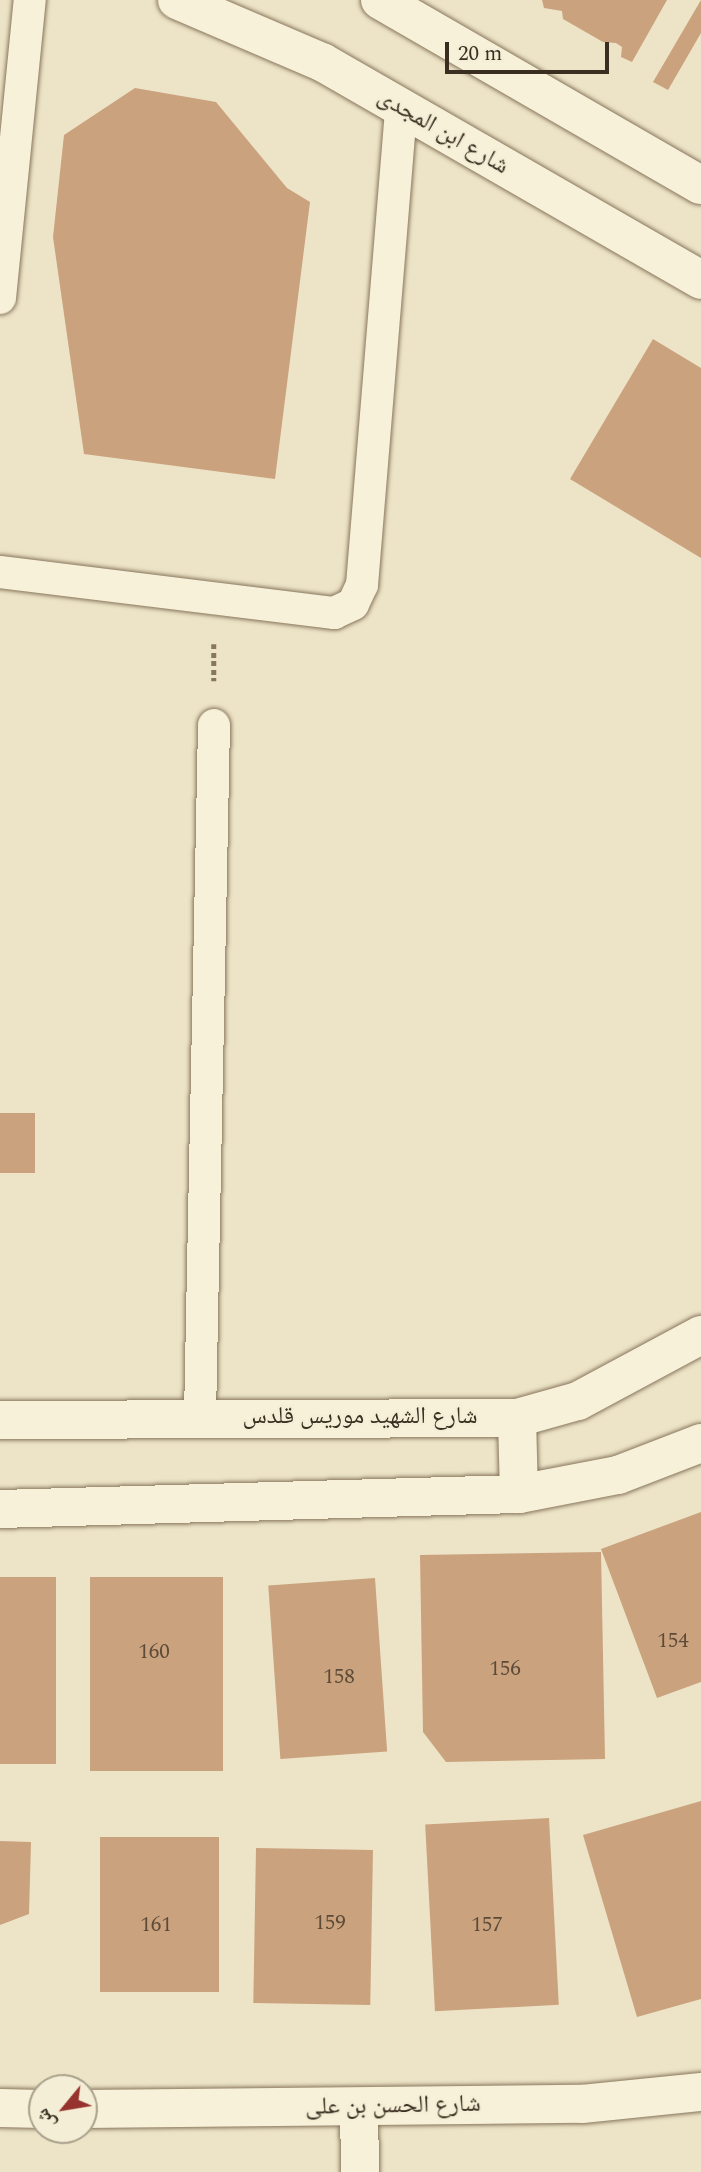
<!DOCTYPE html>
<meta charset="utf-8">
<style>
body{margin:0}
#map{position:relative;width:701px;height:2172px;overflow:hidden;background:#ede4c7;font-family:Spectral,"Noto Naskh Arabic",serif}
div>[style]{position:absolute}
.building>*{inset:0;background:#caa27e;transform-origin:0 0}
.path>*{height:4.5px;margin-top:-2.25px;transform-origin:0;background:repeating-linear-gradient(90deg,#88765d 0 5px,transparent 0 8.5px)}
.roads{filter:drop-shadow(0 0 2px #88765d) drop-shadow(0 0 2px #88765d)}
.lane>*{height:32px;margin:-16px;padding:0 16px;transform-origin:16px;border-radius:16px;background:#f8f1da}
.street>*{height:38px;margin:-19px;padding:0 19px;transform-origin:19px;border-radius:19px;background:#f8f1da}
.secondary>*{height:38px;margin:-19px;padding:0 19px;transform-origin:19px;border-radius:19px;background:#f8f1da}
span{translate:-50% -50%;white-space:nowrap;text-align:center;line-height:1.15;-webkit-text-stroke:5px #f5eed6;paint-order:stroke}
.number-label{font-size:21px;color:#5d4b38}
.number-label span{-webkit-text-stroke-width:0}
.street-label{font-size:24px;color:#392e20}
.north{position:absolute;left:28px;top:2074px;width:70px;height:70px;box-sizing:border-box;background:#f5eed6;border:2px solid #aaa18d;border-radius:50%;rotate:240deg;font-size:19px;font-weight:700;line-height:28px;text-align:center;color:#392e20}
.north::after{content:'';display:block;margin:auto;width:24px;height:32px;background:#96332e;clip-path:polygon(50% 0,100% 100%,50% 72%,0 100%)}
.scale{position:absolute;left:445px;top:42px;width:164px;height:32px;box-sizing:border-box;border:4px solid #392e20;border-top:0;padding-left:9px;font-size:21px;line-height:24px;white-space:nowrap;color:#392e20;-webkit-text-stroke:5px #f5eed6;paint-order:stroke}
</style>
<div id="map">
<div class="building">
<i style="clip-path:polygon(542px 0,667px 0,632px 62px,621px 57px,622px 47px,616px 43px,603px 42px,563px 19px,562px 11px,544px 8px)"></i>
<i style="clip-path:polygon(701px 0,701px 33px,668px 90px,653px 82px)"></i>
<i style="clip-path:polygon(135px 88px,216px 102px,287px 188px,310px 202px,275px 479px,84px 454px,53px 237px,64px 135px)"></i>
<i style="clip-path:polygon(653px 339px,701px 368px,701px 558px,570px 479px)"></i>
<i style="left:0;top:1113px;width:35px;height:60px"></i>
<i style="clip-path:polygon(701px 1512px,701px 1682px,657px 1698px,601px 1549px)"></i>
<i style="clip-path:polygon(601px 1552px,605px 1759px,446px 1762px,423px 1732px,420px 1555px)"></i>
<i style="left:0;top:1577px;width:56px;height:187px"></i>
<i style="left:90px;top:1577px;width:133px;height:194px"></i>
<i style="left:375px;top:1578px;width:174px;height:107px;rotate:86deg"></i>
<i style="clip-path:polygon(701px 1801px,701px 1999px,637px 2017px,583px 1835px)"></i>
<i style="left:549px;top:1818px;width:187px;height:124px;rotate:87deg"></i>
<i style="left:100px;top:1837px;width:119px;height:155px"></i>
<i style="clip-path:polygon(0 1841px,31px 1842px,29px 1914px,0 1925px)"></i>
<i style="left:256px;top:1848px;width:117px;height:155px;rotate:1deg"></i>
</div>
<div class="path">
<i style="left:214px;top:644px;width:37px;rotate:90deg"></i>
</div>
<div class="roads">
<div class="lane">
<i style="left:0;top:298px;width:300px;rotate:-84.3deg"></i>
<i style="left:0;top:572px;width:337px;rotate:7deg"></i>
<i style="left:334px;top:613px;width:21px;rotate:-25deg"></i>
<i style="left:353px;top:604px;width:21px;rotate:-65deg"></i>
<i style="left:362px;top:585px;width:478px;rotate:-85.3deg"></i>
<i style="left:200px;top:1416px;width:691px;rotate:-88.84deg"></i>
</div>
<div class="street">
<i style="left:177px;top:0;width:158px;rotate:23.2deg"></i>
<i style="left:322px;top:62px;width:437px;rotate:29.9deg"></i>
<i style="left:380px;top:0;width:370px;rotate:30deg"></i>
<i style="left:517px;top:1418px;width:76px;rotate:88.5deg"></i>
<i style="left:0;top:1420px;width:517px;rotate:-0.22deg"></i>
<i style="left:517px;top:1418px;width:63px;rotate:-15.6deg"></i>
<i style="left:578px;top:1401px;width:140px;rotate:-28.2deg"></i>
<i style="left:0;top:1509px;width:519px;rotate:-1.66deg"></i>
<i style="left:519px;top:1494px;width:101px;rotate:-10.9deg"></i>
<i style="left:618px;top:1475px;width:89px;rotate:-21.1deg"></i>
<i style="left:359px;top:2107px;width:65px;rotate:89.1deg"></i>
</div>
<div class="secondary">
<i style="left:0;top:2108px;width:42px;rotate:1.4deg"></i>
<i style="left:84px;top:2109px;width:498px;rotate:-0.6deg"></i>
<i style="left:582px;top:2104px;width:120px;rotate:-5.8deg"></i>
</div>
</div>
<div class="number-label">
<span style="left:673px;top:1641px">154</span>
<span style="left:154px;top:1652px">160</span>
<span style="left:505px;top:1669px">156</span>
<span style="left:339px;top:1677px">158</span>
<span style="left:330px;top:1923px">159</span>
<span style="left:156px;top:1925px">161</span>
<span style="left:487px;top:1925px">157</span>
</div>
<div class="street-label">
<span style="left:443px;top:132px;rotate:30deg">شارع ابن المجدى</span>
<span style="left:360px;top:1417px">شارع الشهيد موريس قلدس</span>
<span style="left:393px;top:2106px;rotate:-1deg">شارع الحسن بن على</span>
</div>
<div class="north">ش</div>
<div class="scale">20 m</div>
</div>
